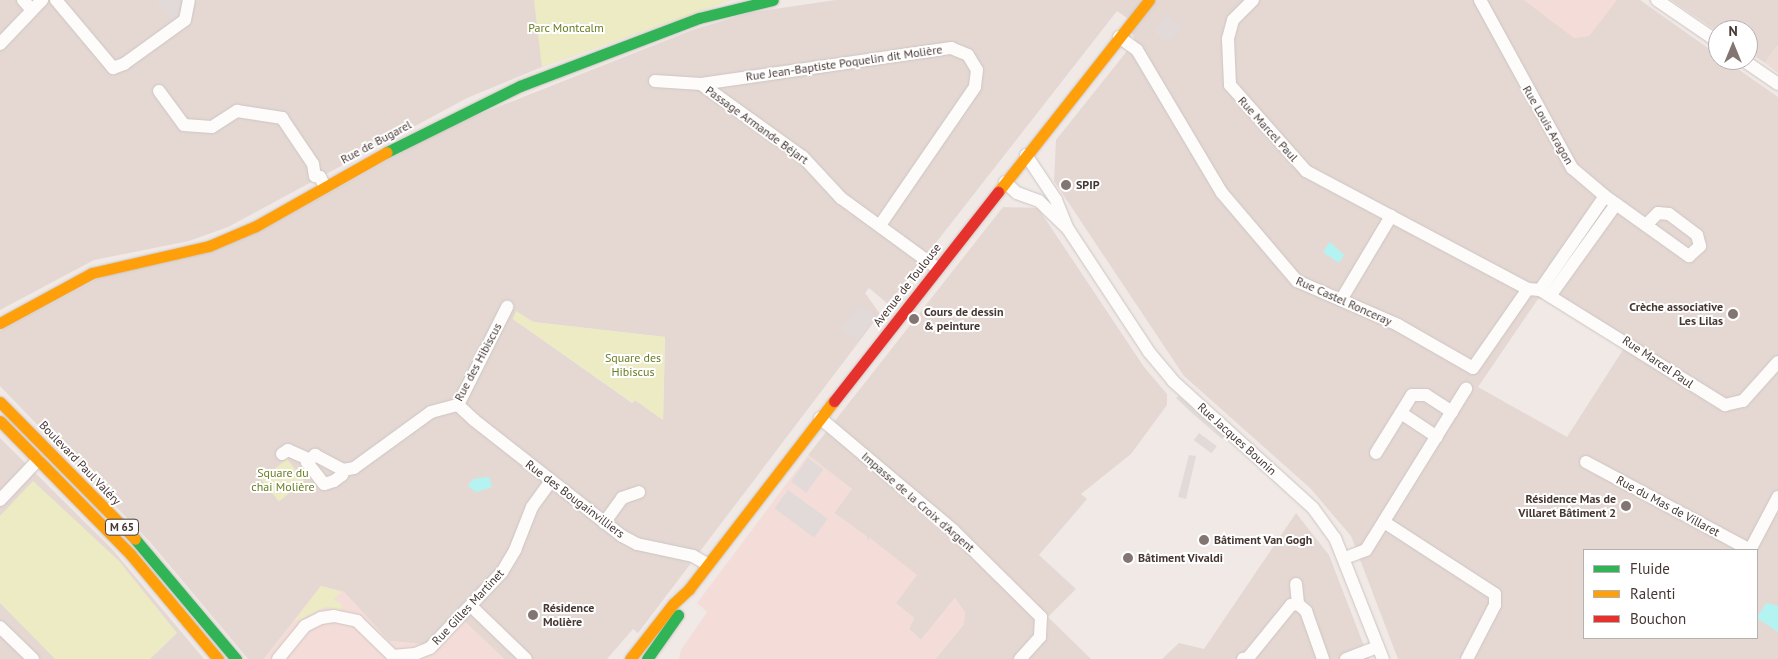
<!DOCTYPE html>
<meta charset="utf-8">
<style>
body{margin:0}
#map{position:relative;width:1778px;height:659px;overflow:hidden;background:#f0e9e6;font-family:"PT Sans",sans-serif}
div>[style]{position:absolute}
.residential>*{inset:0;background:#e5d8d3}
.commercial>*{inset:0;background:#f4ddd8}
.education>*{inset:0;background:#ecdcd5}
.green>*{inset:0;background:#ecebc4;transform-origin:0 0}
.parking>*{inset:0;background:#e1dad8;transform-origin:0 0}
.water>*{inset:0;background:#b3f3f2}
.roads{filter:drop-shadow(0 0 1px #ccc5c3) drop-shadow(0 0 1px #ccc5c3)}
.street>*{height:12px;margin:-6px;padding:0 6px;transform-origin:6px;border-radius:6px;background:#fdfcfb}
.fast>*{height:11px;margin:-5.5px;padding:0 5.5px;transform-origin:5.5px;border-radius:5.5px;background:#30b455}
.slow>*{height:11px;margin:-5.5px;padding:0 5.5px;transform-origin:5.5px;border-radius:5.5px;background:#ff9f0a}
.jam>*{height:11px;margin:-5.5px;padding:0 5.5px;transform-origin:5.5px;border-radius:5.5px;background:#e5322d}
.dots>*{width:14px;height:14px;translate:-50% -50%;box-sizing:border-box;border:2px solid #fff;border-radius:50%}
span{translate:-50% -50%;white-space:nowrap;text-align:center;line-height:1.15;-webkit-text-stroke:4px #fff;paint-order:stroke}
.shield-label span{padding:1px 4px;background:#fff;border:1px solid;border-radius:4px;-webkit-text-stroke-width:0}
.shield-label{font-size:11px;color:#463733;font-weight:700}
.park-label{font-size:12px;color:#697d21}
.street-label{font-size:12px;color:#463733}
.poi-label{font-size:12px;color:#463733;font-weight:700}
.left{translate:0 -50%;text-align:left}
.right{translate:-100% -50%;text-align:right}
.legend{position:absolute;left:1583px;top:549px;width:175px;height:90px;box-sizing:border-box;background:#fff;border:1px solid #b5afad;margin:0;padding:6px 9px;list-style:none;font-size:15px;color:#463733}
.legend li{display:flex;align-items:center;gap:10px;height:25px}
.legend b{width:25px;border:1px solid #b5afad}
.north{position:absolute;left:1708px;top:20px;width:50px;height:50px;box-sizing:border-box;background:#fff;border:1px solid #b5afad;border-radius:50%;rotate:0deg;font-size:14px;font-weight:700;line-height:20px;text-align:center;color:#463733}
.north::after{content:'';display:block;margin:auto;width:18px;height:22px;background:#827572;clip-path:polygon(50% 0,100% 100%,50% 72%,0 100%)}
</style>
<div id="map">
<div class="residential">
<i style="clip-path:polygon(0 0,731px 0,542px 67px,467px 98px,228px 227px,189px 241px,94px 260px,0 310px)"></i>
<i style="clip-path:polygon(evenodd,836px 0,1640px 0,1718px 55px,1718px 60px,1725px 60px,1778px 97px,1778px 659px,1398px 659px,1351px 536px,1310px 488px,1184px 376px,1054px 181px,1056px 140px,1135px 41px,1127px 18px,1117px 11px,888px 304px,869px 288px,865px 293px,880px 314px,638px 633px,633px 629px,607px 659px,504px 659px,464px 621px,441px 646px,389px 641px,344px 592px,321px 586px,264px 659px,248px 659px,150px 542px,0 386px,0 331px,99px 278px,270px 226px,447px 127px,695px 29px,753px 12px,836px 0,1538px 299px,1545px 299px,1626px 345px,1567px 437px,1478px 387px,1538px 299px,836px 0,517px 312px,533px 322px,665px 337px,663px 420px,635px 400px,632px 403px,513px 319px,517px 312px,836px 0,1584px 550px,1757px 550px,1757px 638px,1584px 638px,1584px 550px)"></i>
<i style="clip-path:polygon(1671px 0,1778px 0,1778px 45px,1765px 63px,1748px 52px,1748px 30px,1718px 32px)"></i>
<i style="clip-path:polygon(1003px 207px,1038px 208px,1144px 367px,1167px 394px,1167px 405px,1131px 454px,1081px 494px,1087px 499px,1039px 555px,1076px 589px,1048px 617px,1091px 659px,935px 659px,964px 624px,955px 598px,921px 640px,909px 629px,914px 618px,895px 603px,870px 538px,867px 542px,867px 537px,834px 513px,851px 489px,808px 455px)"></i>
<i style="clip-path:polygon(0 438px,112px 549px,204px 659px,0 659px)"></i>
<i style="clip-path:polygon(1296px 513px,1329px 555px,1369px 659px,1162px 659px,1179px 643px,1204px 649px)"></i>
</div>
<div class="commercial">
<i style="clip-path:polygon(1524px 0,1617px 0,1589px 36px,1574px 38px)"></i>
<i style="clip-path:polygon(808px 455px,852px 489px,834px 513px,867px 537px,867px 542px,870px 538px,917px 575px,896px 603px,914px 618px,909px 629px,921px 640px,955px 598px,965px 612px,964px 624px,935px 659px,679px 659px,681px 650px,707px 612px,697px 603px)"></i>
<i style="clip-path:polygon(321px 586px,344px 592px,389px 641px,441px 646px,464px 621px,504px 659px,264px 659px)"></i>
</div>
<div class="education">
<i style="clip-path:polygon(1778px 45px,1778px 73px,1765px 63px)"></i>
</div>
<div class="green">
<i style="clip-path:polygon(534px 0,731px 0,542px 67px)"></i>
<i style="clip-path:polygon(516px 311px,533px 322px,665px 337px,663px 420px,635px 400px,633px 403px,513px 319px)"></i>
<i style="left:287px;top:459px;width:28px;height:33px;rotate:51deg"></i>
<i style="clip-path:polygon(33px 481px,119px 561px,177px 633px,150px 659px,55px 659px,0 603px,0 516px)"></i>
<i style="clip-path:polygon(321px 586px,342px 592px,333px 599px,342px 604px,340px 610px,332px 611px,332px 607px,325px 607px,294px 622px)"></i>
</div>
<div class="parking">
<i style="clip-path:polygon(156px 0,182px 0,179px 17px,171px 21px)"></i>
<i style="left:1167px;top:15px;width:20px;height:21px;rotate:41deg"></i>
<i style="left:860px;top:304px;width:20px;height:31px;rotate:37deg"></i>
<i style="clip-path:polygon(1179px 396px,1197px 412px,1224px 437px,1222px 439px,1193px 414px,1176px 398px)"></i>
<i style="left:1199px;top:433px;width:22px;height:9px;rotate:36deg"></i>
<i style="clip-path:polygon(1189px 455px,1196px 456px,1186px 499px,1178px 497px)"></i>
<i style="left:808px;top:458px;width:19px;height:29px;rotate:36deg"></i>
<i style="left:788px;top:490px;width:49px;height:23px;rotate:36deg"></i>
</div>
<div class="water">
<i style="clip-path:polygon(1330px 242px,1344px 255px,1339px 263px,1323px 252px)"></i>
<i style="clip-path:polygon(489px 477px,492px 487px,476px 492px,468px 486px,473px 479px)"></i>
<i style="clip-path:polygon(1766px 603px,1778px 606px,1778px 632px,1757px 618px)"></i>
</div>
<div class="roads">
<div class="street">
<i style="left:23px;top:0;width:13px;rotate:48deg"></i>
<i style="left:56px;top:0;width:89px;rotate:50deg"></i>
<i style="left:113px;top:68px;width:12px;rotate:-20deg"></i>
<i style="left:124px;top:64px;width:75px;rotate:-35.8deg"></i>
<i style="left:185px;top:20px;width:20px;rotate:-79deg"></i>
<i style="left:1253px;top:0;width:28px;rotate:135deg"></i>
<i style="left:1233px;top:20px;width:20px;rotate:105deg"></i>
<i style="left:1228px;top:39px;width:46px;rotate:87.5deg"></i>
<i style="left:1230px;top:85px;width:115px;rotate:48.5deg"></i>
<i style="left:1306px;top:171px;width:251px;rotate:28deg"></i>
<i style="left:1528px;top:289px;width:12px;rotate:5deg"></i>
<i style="left:1540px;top:290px;width:218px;rotate:31.9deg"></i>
<i style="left:1725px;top:405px;width:18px;rotate:-13deg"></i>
<i style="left:1743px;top:401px;width:52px;rotate:-48.1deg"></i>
<i style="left:1480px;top:0;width:192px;rotate:61.3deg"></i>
<i style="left:1572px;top:168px;width:43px;rotate:40.3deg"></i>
<i style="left:1605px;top:196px;width:14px;rotate:36deg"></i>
<i style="left:1616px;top:204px;width:90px;rotate:35.5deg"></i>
<i style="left:1689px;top:256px;width:15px;rotate:-42deg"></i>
<i style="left:1700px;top:246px;width:11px;rotate:-105deg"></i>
<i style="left:1697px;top:235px;width:35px;rotate:-143deg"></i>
<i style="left:1669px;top:214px;width:11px;rotate:-175deg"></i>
<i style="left:1658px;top:213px;width:17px;rotate:135deg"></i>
<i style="left:1657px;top:0;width:74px;rotate:34.5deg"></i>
<i style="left:1119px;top:37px;width:22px;rotate:36deg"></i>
<i style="left:1137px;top:50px;width:166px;rotate:59.3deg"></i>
<i style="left:1222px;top:193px;width:116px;rotate:49.6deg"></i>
<i style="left:1297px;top:281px;width:110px;rotate:23.5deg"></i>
<i style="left:1398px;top:325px;width:86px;rotate:29.8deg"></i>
<i style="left:1473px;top:368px;width:96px;rotate:-55.2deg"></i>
<i style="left:0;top:44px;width:61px;rotate:-46.3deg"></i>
<i style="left:1743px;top:60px;width:42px;rotate:34.4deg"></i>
<i style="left:655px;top:81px;width:46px;rotate:3.7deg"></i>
<i style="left:701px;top:84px;width:253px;rotate:-8.2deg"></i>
<i style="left:951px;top:48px;width:18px;rotate:22deg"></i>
<i style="left:968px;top:55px;width:17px;rotate:59deg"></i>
<i style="left:977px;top:70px;width:17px;rotate:97deg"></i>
<i style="left:975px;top:87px;width:168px;rotate:124.5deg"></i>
<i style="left:701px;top:84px;width:125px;rotate:35.6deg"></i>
<i style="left:803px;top:157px;width:56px;rotate:47.2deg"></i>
<i style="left:841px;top:198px;width:119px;rotate:36.1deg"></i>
<i style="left:159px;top:91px;width:42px;rotate:53.7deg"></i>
<i style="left:184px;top:125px;width:28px;rotate:4deg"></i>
<i style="left:212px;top:127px;width:30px;rotate:-33deg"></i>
<i style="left:237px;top:111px;width:46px;rotate:8.8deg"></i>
<i style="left:282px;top:118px;width:55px;rotate:56deg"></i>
<i style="left:313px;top:164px;width:12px;rotate:81deg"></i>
<i style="left:315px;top:176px;width:5px;rotate:11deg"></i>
<i style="left:320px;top:177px;width:9px;rotate:63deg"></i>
<i style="left:1026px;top:155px;width:54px;rotate:56.3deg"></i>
<i style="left:1056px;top:200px;width:31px;rotate:68deg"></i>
<i style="left:1068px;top:229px;width:147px;rotate:56.6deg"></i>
<i style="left:1149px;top:352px;width:38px;rotate:50deg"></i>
<i style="left:1173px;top:381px;width:189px;rotate:42.2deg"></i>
<i style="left:1313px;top:508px;width:37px;rotate:54deg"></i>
<i style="left:1335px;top:538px;width:130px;rotate:68.4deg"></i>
<i style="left:1005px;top:182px;width:16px;rotate:43deg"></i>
<i style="left:1017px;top:193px;width:23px;rotate:20deg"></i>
<i style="left:1039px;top:201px;width:36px;rotate:44deg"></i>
<i style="left:1540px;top:290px;width:114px;rotate:-55.3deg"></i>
<i style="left:1550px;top:296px;width:113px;rotate:-54.3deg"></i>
<i style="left:1341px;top:300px;width:98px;rotate:-59.2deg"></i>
<i style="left:458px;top:405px;width:22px;rotate:43deg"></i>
<i style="left:474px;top:420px;width:188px;rotate:38.1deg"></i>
<i style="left:622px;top:536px;width:17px;rotate:28deg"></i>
<i style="left:637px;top:544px;width:57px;rotate:12.1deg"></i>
<i style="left:693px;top:556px;width:16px;rotate:30deg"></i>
<i style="left:458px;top:405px;width:110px;rotate:-63.4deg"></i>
<i style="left:1401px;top:413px;width:43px;rotate:33.7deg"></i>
<i style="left:820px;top:418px;width:174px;rotate:40.1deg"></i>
<i style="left:953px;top:530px;width:124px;rotate:44.7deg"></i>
<i style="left:1041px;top:617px;width:20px;rotate:93deg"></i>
<i style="left:1040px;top:637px;width:30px;rotate:132deg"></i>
<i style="left:1376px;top:453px;width:68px;rotate:-58.2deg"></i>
<i style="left:1412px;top:395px;width:14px"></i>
<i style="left:1426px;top:395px;width:31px;rotate:33deg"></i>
<i style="left:282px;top:454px;width:7px;rotate:-34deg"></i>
<i style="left:288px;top:450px;width:22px;rotate:24deg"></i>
<i style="left:1586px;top:462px;width:186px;rotate:28.2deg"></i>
<i style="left:1750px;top:550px;width:60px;rotate:-62.2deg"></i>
<i style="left:343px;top:470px;width:5px;rotate:101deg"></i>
<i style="left:342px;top:475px;width:10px;rotate:143deg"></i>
<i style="left:334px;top:481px;width:10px;rotate:163deg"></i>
<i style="left:324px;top:484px;width:28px;rotate:-128deg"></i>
<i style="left:307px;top:462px;width:11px;rotate:-41deg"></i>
<i style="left:315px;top:455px;width:32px;rotate:28deg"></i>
<i style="left:343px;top:470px;width:11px;rotate:-10deg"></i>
<i style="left:354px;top:468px;width:95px;rotate:-36deg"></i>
<i style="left:431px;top:412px;width:28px;rotate:-15deg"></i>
<i style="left:0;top:500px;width:55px;rotate:-46.5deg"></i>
<i style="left:1384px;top:522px;width:132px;rotate:33deg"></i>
<i style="left:1495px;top:594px;width:11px;rotate:90deg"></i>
<i style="left:1495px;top:605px;width:61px;rotate:117.4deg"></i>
<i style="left:604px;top:523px;width:31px;rotate:-54deg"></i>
<i style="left:622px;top:498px;width:18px;rotate:-19deg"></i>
<i style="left:1345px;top:558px;width:22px;rotate:-21deg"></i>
<i style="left:1366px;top:550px;width:190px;rotate:-58.2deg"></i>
<i style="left:1296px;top:584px;width:20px;rotate:84deg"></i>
<i style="left:471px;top:606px;width:76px;rotate:43.9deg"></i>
<i style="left:0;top:627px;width:46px;rotate:44.1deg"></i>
<i style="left:278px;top:659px;width:43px;rotate:-50.7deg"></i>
<i style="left:305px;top:626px;width:18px;rotate:-27deg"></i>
<i style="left:321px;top:618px;width:13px;rotate:-9deg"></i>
<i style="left:334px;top:616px;width:24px;rotate:12deg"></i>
<i style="left:357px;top:621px;width:50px;rotate:44.2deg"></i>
<i style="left:393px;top:656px;width:22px;rotate:-5deg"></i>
<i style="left:415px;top:654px;width:16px;rotate:-22deg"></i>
<i style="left:430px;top:648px;width:105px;rotate:-46.5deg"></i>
<i style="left:502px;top:572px;width:26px;rotate:-59deg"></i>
<i style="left:515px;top:550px;width:46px;rotate:-68.4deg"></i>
<i style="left:532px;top:507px;width:32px;rotate:-54deg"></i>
<i style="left:1243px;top:659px;width:5px;rotate:-11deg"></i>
<i style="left:1248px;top:658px;width:68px;rotate:-50.9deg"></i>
<i style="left:1291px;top:605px;width:7px;rotate:-8deg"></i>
<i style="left:1298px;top:604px;width:11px;rotate:41deg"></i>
<i style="left:1306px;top:611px;width:51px;rotate:70.5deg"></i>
<i style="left:1346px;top:659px;width:34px;rotate:-21deg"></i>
</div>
<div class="fast">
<i style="left:387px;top:152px;width:148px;rotate:-26.4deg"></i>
<i style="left:520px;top:86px;width:191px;rotate:-20.8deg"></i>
<i style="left:699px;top:18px;width:76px;rotate:-13.7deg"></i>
<i style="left:135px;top:539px;width:157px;rotate:49.9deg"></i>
<i style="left:647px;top:659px;width:54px;rotate:-54.8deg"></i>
</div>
<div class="slow">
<i style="left:998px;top:192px;width:244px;rotate:-51.8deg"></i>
<i style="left:0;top:323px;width:105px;rotate:-28.5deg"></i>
<i style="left:92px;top:273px;width:120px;rotate:-13deg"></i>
<i style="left:209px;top:246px;width:51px;rotate:-23.1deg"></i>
<i style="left:256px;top:226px;width:150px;rotate:-29.5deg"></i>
<i style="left:0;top:402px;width:192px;rotate:45.4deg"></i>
<i style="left:0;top:421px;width:187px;rotate:45.6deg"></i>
<i style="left:131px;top:555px;width:136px;rotate:50.1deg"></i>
<i style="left:630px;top:659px;width:70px;rotate:-52deg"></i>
<i style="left:673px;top:604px;width:22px;rotate:-43deg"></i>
<i style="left:689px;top:589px;width:237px;rotate:-52.4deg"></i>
</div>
<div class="jam">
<i style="left:834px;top:401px;width:266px;rotate:-51.9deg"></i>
</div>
</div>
<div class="dots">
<i style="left:1066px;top:185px;background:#827572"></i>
<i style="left:1733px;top:314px;background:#827572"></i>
<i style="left:914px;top:319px;background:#827572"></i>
<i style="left:1626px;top:506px;background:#827572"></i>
<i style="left:1204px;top:540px;background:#827572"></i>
<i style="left:1128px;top:558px;background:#827572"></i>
<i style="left:533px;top:615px;background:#827572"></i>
</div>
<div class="shield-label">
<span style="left:122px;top:527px">M 65</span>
</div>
<div class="park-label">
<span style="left:566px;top:28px">Parc Montcalm</span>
<span style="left:633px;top:365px">Square des<br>Hibiscus</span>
<span style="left:283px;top:480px">Square du<br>chai Molière</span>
</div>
<div class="street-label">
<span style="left:844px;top:63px;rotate:-8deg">Rue Jean-Baptiste Poquelin dit Molière</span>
<span style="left:757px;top:125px;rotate:36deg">Passage Armande Béjart</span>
<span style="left:1548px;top:125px;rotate:60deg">Rue Louis Aragon</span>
<span style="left:1268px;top:129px;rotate:48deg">Rue Marcel Paul</span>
<span style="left:376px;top:142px;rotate:-28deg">Rue de Bugarel</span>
<span style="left:907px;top:285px;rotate:-52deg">Avenue de Toulouse</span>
<span style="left:1344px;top:301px;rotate:24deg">Rue Castel Ronceray</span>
<span style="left:478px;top:362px;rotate:-62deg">Rue des Hibiscus</span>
<span style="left:1658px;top:362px;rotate:34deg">Rue Marcel Paul</span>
<span style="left:1237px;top:439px;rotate:42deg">Rue Jacques Bounin</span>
<span style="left:80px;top:463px;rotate:46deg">Boulevard Paul Valéry</span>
<span style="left:575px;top:499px;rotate:37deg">Rue des Bougainvilliers</span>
<span style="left:918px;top:502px;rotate:41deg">Impasse de la Croix d'Argent</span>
<span style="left:1668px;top:506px;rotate:28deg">Rue du Mas de Villaret</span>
<span style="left:468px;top:607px;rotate:-47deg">Rue Gilles Martinet</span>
</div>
<div class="poi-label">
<span class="left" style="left:1076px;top:185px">SPIP</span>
<span class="right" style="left:1723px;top:314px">Crèche associative<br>Les Lilas</span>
<span class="left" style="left:924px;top:319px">Cours de dessin<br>&amp; peinture</span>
<span class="right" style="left:1616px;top:506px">Résidence Mas de<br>Villaret Bâtiment 2</span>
<span class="left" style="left:1214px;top:540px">Bâtiment Van Gogh</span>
<span class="left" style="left:1138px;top:558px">Bâtiment Vivaldi</span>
<span class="left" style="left:543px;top:615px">Résidence<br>Molière</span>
</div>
<ul class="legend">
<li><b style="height:6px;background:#30b455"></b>Fluide</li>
<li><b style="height:6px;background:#ff9f0a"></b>Ralenti</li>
<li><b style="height:6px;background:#e5322d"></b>Bouchon</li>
</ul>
<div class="north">N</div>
</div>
